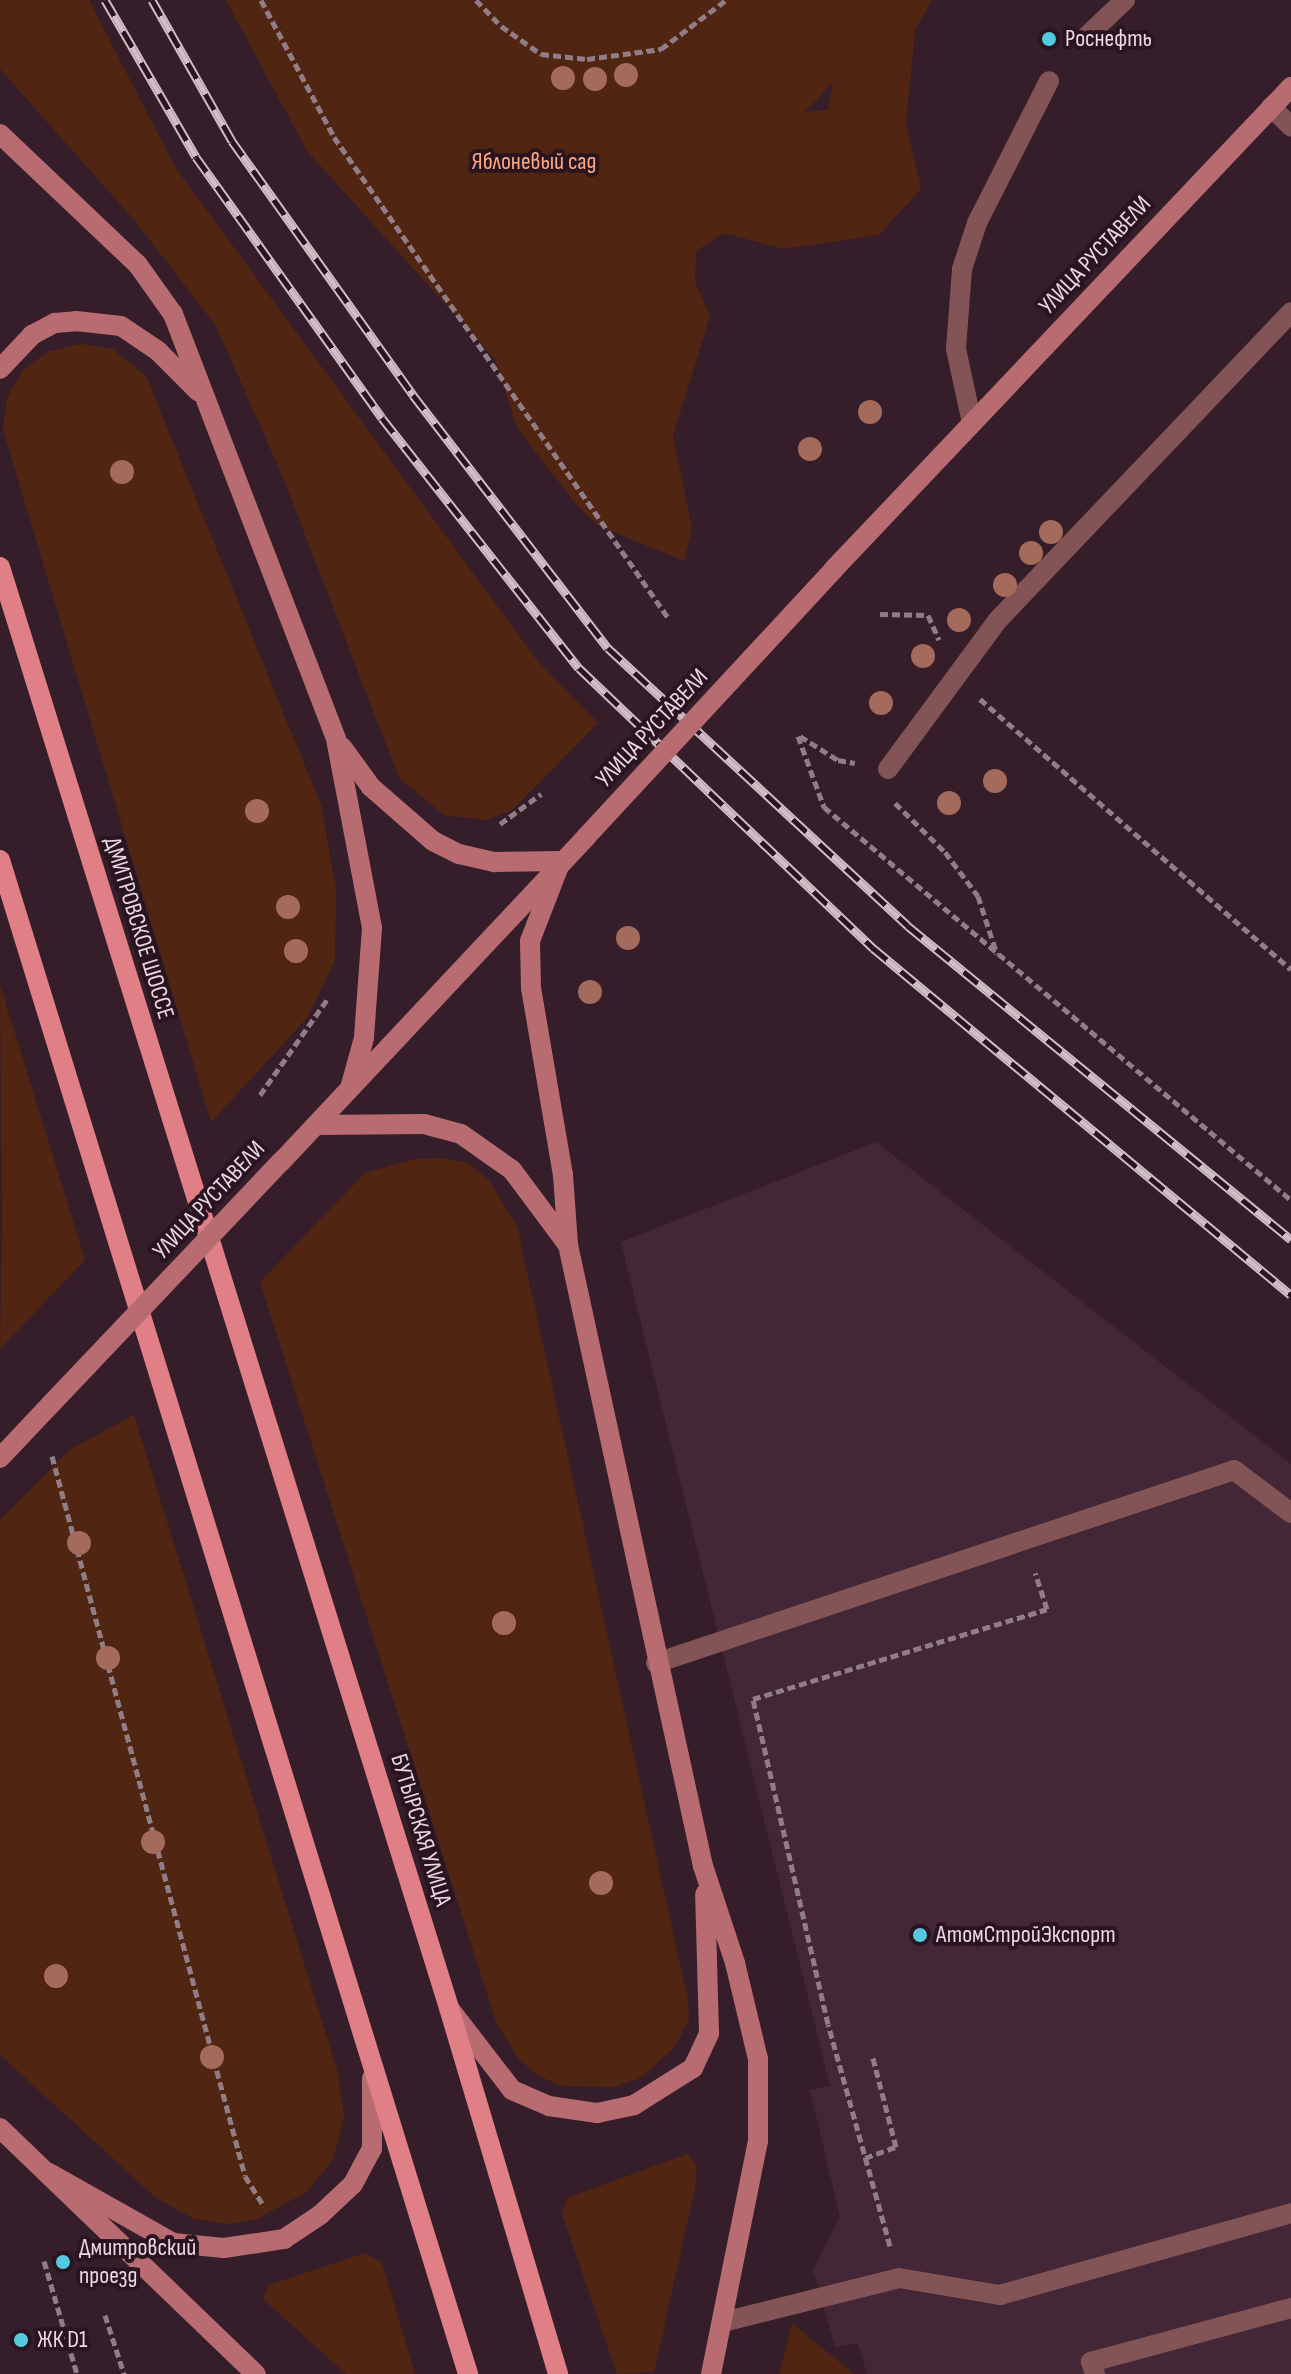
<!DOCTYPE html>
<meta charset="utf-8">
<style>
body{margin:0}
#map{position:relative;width:1291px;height:2374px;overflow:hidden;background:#351e29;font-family:"Sofia Sans Condensed",sans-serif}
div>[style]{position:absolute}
.built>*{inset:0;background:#432736}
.green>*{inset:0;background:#502512}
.path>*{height:5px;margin-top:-2.5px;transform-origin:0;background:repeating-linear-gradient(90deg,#907d86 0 8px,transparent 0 12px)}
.lane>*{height:20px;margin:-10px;padding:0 10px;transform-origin:10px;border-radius:10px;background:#835456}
.secondary>*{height:20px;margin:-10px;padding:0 10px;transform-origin:10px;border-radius:10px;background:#b86c71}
.primary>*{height:20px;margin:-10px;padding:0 10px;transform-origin:10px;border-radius:10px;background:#e07f86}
.rail>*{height:9px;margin-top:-4.5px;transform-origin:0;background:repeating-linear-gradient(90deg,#2a1420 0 18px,#cfbec6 0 36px);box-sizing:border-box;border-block:2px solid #cfbec6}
.secondary-bridge>*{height:20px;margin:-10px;padding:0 10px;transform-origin:10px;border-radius:10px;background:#b86c71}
.trees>*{width:24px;height:24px;margin:-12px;border-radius:50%;background:#a46a5c}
.dots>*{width:22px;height:22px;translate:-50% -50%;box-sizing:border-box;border:4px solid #2a1420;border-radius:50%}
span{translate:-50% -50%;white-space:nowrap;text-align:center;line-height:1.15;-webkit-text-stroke:8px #2a1420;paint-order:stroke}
.poi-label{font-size:24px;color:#eadae1}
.left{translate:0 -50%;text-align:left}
.park-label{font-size:24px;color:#fea985}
.street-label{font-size:24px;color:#eadae1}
</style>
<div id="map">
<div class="built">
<i style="clip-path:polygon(876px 1142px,1291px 1464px,1291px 2374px,867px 2374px,858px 2343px,835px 2347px,813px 2270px,840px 2217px,810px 2090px,830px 2086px,621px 1242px)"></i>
</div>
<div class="green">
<i style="clip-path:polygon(0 0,89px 0,175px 167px,539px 663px,598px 723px,512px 810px,486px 820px,444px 815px,399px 778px,282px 475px,216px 326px,136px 222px,0 69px)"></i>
<i style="clip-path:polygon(evenodd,226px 0,932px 0,915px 30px,906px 125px,921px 189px,879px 235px,784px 249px,724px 233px,696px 251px,695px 282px,710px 316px,673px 436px,692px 528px,684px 561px,599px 526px,576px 504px,517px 428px,495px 359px,307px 151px,226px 0,833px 83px,828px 110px,805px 112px,832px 83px,833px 83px)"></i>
<i style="clip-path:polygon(81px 344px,113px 349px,146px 376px,321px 805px,336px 889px,335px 960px,307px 1018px,211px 1122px,3px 430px,7px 398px,23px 370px,49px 351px)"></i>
<i style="clip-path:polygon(0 985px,85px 1260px,0 1349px,2px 1223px)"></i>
<i style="clip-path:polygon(441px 1158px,468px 1163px,489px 1180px,517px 1227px,688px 2000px,689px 2020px,674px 2048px,640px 2078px,614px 2087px,561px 2086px,537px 2075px,518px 2058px,496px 2022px,260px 1282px,365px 1173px,414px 1159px)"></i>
<i style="clip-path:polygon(134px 1415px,338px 2073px,344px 2118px,333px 2160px,307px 2192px,255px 2220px,227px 2224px,194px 2219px,156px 2198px,0 2055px,0 1520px,69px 1450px)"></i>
<i style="clip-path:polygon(687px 2154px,697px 2165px,695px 2188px,654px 2372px,617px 2374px,562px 2214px,567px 2198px)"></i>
<i style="clip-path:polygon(365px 2253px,382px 2263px,415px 2374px,346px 2374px,263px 2299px,268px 2285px)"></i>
<i style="clip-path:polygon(792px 2323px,854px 2374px,779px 2374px)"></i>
</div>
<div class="path">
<i style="left:261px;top:0;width:155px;rotate:61.9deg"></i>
<i style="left:334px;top:137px;width:587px;rotate:55.2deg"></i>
<i style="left:476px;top:0;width:36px;rotate:46deg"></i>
<i style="left:501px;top:26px;width:49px;rotate:35deg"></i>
<i style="left:541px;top:54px;width:46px;rotate:6.2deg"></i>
<i style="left:587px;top:59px;width:75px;rotate:-7.7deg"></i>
<i style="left:661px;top:49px;width:81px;rotate:-37deg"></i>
<i style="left:880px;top:614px;width:48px;rotate:1.2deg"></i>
<i style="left:928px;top:615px;width:27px;rotate:66deg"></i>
<i style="left:980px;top:699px;width:412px;rotate:41deg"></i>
<i style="left:798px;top:736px;width:76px;rotate:69.9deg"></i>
<i style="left:824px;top:807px;width:610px;rotate:40.08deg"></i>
<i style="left:800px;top:736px;width:45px;rotate:32.3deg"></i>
<i style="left:838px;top:760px;width:17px;rotate:10deg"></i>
<i style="left:895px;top:803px;width:70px;rotate:44.4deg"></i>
<i style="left:945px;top:852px;width:55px;rotate:53.1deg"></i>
<i style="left:978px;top:896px;width:61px;rotate:71.9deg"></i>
<i style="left:500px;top:824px;width:51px;rotate:-36.2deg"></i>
<i style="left:260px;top:1095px;width:120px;rotate:-54.9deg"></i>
<i style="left:52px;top:1456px;width:745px;rotate:74.99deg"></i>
<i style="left:245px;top:2176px;width:36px;rotate:58deg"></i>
<i style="left:865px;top:2158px;width:33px;rotate:-20deg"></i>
<i style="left:896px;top:2147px;width:96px;rotate:-104.5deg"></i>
<i style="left:890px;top:2246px;width:230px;rotate:-105.6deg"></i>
<i style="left:828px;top:2024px;width:334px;rotate:-103deg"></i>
<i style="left:753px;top:1699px;width:307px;rotate:-17deg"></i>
<i style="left:1047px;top:1609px;width:38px;rotate:-108deg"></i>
<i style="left:44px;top:2261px;width:118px;rotate:73.7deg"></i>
<i style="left:105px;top:2315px;width:62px;rotate:72.1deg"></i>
</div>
<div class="lane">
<i style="left:1086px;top:37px;width:54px;rotate:-43.5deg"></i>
<i style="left:1271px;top:107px;width:28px;rotate:44deg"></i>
<i style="left:972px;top:423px;width:76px;rotate:-102.2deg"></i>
<i style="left:956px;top:349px;width:80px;rotate:-85.7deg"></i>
<i style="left:962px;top:269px;width:48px;rotate:-71.9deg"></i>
<i style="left:977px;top:223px;width:159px;rotate:-63.1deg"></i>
<i style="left:888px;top:769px;width:185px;rotate:-53.6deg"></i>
<i style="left:998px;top:620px;width:425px;rotate:-46.4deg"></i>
<i style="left:656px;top:1663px;width:609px;rotate:-18.46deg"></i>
<i style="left:1234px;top:1470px;width:71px;rotate:37deg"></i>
<i style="left:723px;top:2322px;width:181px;rotate:-14deg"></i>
<i style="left:899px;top:2278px;width:102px;rotate:9.6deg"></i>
<i style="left:1000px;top:2295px;width:302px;rotate:-15.7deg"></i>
<i style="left:1095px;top:2374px;width:13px;rotate:-108deg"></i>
<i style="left:1091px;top:2362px;width:207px;rotate:-15.1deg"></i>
</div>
<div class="secondary">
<i style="left:0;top:134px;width:190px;rotate:43.5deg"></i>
<i style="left:138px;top:265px;width:60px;rotate:54.5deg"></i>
<i style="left:173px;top:314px;width:455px;rotate:69deg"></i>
<i style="left:336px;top:739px;width:192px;rotate:79.2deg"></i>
<i style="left:372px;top:928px;width:110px;rotate:94.2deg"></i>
<i style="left:364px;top:1038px;width:52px;rotate:105.6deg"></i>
<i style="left:0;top:369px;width:47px;rotate:-46.7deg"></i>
<i style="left:32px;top:335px;width:26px;rotate:-28deg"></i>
<i style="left:55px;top:323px;width:21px;rotate:-5deg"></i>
<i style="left:76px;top:321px;width:45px;rotate:6.3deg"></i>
<i style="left:121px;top:326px;width:45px;rotate:34deg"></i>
<i style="left:158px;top:351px;width:57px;rotate:45deg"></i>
<i style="left:833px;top:570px;width:666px;rotate:-46.52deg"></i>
<i style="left:342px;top:747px;width:49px;rotate:54.1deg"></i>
<i style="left:371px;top:787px;width:82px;rotate:41.1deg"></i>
<i style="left:433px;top:841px;width:29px;rotate:27deg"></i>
<i style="left:459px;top:854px;width:37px;rotate:13deg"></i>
<i style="left:495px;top:862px;width:66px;rotate:-0.9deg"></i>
<i style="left:561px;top:861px;width:86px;rotate:111.2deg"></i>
<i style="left:530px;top:941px;width:47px;rotate:88.8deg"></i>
<i style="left:531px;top:988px;width:190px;rotate:80.3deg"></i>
<i style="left:563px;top:1175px;width:70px;rotate:85.9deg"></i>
<i style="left:568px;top:1245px;width:636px;rotate:77.74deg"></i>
<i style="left:703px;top:1866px;width:102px;rotate:71.7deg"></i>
<i style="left:735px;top:1963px;width:99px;rotate:76.5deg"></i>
<i style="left:758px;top:2059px;width:82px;rotate:90deg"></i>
<i style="left:758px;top:2141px;width:238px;rotate:101.4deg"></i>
<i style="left:316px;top:1125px;width:108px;rotate:-0.5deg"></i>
<i style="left:424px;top:1124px;width:38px;rotate:15deg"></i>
<i style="left:461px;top:1134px;width:62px;rotate:35.2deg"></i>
<i style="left:512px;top:1170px;width:94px;rotate:53.3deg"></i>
<i style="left:281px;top:1162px;width:446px;rotate:-46.8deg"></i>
<i style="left:0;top:1458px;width:74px;rotate:-46.6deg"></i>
<i style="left:452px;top:2012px;width:98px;rotate:52.4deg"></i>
<i style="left:512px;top:2090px;width:40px;rotate:23.4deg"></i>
<i style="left:549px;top:2106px;width:49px;rotate:8.3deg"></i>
<i style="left:597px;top:2113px;width:38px;rotate:-12deg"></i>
<i style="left:634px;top:2105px;width:70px;rotate:-32.1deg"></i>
<i style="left:693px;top:2068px;width:38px;rotate:-65deg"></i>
<i style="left:709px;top:2033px;width:139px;rotate:-91.6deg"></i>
<i style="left:0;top:2128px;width:355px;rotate:43.9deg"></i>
<i style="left:49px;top:2173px;width:142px;rotate:29.4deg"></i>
<i style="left:173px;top:2243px;width:51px;rotate:5.6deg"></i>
<i style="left:224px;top:2248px;width:61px;rotate:-8.5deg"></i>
<i style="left:284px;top:2239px;width:43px;rotate:-33.7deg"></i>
<i style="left:320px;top:2215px;width:45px;rotate:-43.2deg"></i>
<i style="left:353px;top:2184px;width:40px;rotate:-62deg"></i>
<i style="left:372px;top:2149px;width:71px;rotate:-90deg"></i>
</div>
<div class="primary">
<i style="left:0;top:567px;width:1509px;rotate:72.69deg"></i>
<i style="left:449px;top:2008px;width:382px;rotate:73.4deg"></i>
<i style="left:0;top:860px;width:1585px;rotate:72.82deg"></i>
</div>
<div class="rail">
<i style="left:105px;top:0;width:181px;rotate:59.9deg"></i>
<i style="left:196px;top:157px;width:320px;rotate:54.5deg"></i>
<i style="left:382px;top:418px;width:318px;rotate:51.8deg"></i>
<i style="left:579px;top:668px;width:406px;rotate:43.6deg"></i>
<i style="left:873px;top:948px;width:543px;rotate:39.7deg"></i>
<i style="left:152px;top:0;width:162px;rotate:60.4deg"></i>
<i style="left:232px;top:141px;width:312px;rotate:54.5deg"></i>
<i style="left:413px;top:395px;width:319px;rotate:52.4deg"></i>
<i style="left:608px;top:648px;width:409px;rotate:42.8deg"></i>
<i style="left:908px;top:926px;width:495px;rotate:39.3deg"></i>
</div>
<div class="secondary-bridge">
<i style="left:586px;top:837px;width:364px;rotate:-47.2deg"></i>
<i style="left:51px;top:1404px;width:334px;rotate:-46.5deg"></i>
</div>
<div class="trees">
<i style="left:626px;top:75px"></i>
<i style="left:563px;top:78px"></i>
<i style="left:595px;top:79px"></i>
<i style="left:870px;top:412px"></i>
<i style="left:810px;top:449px"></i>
<i style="left:122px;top:472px"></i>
<i style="left:1051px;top:532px"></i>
<i style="left:1031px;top:553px"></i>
<i style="left:1005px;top:585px"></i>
<i style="left:959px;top:620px"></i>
<i style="left:923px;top:656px"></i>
<i style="left:881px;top:703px"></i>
<i style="left:995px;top:781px"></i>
<i style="left:949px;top:803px"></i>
<i style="left:257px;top:811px"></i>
<i style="left:288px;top:907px"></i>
<i style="left:628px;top:938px"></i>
<i style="left:296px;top:951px"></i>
<i style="left:590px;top:992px"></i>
<i style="left:79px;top:1543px"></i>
<i style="left:504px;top:1623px"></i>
<i style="left:108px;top:1658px"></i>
<i style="left:153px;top:1842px"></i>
<i style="left:601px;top:1883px"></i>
<i style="left:56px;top:1976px"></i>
<i style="left:212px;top:2057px"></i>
</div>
<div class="dots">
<i style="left:1049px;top:39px;background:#55cade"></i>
<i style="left:920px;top:1935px;background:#55cade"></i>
<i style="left:63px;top:2262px;background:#55cade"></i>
<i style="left:21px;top:2340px;background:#55cade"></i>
</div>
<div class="poi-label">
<span class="left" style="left:1065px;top:39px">Роснефть</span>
<span class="left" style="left:936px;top:1935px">АтомСтройЭкспорт</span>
<span class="left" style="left:79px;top:2262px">Дмитровский<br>проезд</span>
<span class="left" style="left:37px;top:2340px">ЖК D1</span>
</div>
<div class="park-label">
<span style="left:534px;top:162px">Яблоневый сад</span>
</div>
<div class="street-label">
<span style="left:1095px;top:255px;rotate:-47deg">УЛИЦА РУСТАВЕЛИ</span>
<span style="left:652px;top:728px;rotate:-47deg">УЛИЦА РУСТАВЕЛИ</span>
<span style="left:139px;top:928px;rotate:73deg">ДМИТРОВСКОЕ ШОССЕ</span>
<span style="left:209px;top:1200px;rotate:-47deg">УЛИЦА РУСТАВЕЛИ</span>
<span style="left:421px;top:1830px;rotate:73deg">БУТЫРСКАЯ УЛИЦА</span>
</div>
</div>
